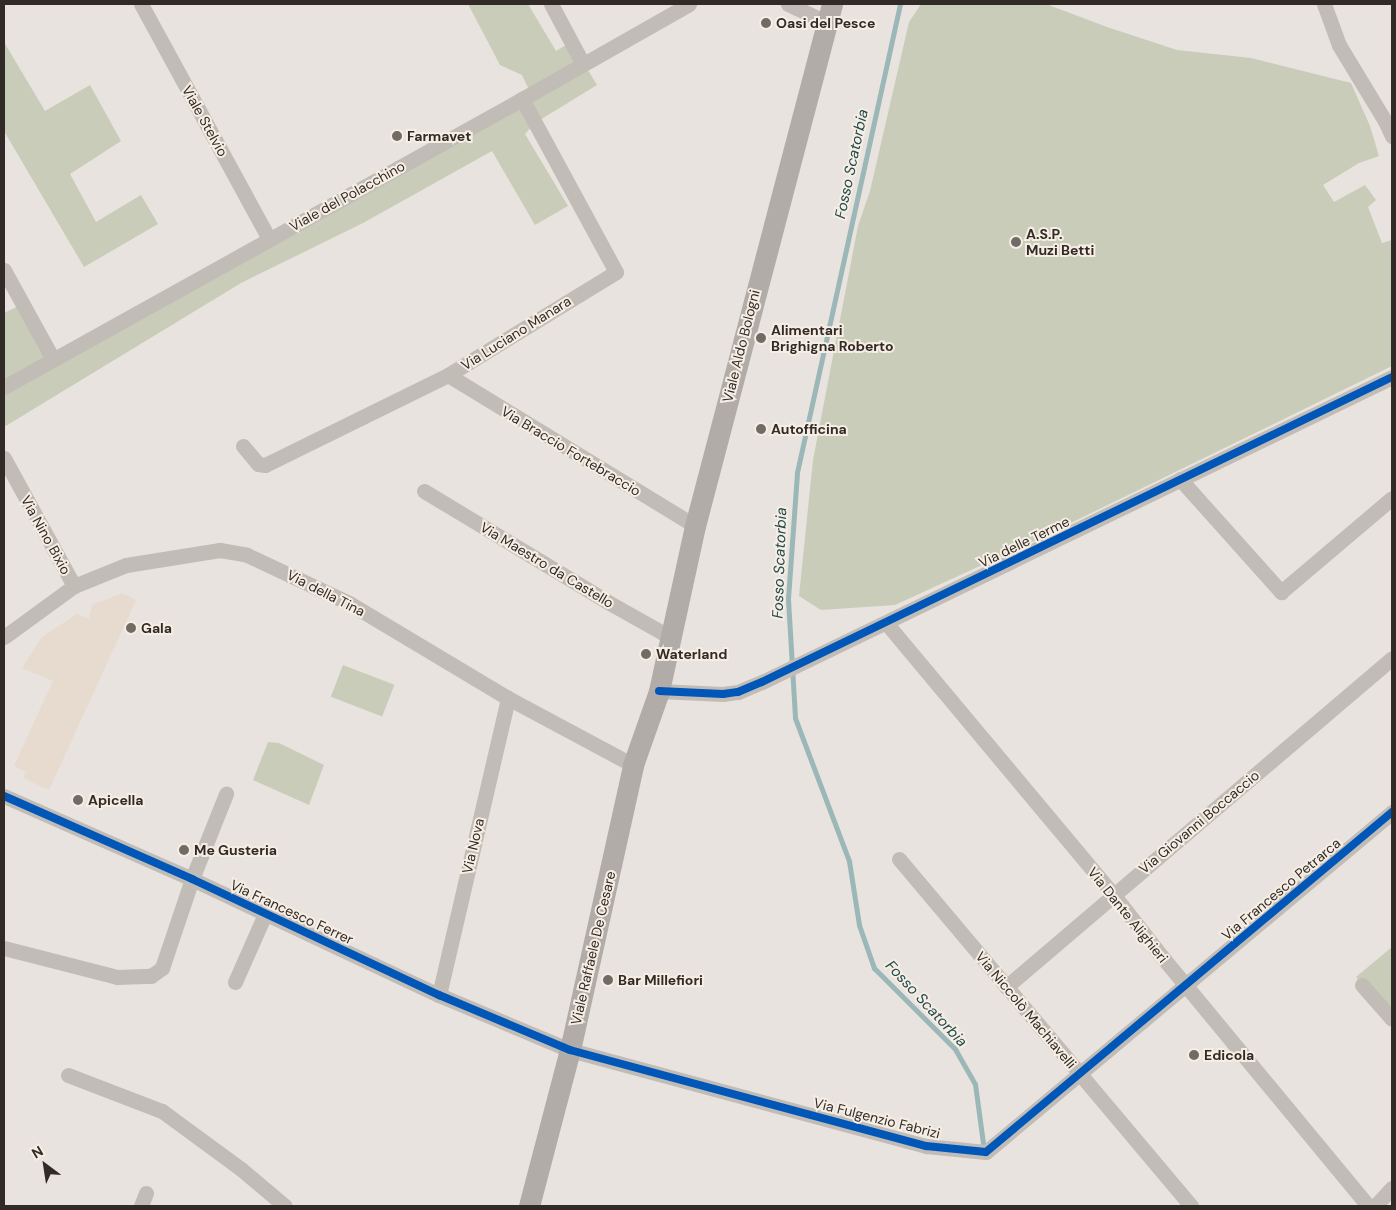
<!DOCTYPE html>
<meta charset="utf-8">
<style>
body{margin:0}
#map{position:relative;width:1396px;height:1210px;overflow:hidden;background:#e8e3de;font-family:"DM Sans",sans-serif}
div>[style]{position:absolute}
.green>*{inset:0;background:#c9ccb9;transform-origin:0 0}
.plaza>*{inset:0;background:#e6dbce}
.stream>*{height:5px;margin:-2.5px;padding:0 2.5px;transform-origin:2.5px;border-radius:2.5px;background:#9cb7b8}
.minor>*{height:15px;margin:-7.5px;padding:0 7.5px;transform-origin:7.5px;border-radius:7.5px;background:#c2bcb7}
.secondary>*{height:21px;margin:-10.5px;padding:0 10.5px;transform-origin:10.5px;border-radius:10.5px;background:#b2aca8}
.cycleway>*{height:8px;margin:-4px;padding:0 4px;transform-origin:4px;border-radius:4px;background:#0057b8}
.dots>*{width:14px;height:14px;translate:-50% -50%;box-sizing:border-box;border:2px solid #f6eee4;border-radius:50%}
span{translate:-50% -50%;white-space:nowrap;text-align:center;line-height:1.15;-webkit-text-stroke:4px #f6eee4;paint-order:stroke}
.poi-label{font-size:14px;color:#312a26;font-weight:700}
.left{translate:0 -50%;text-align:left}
.street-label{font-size:14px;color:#312a26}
.water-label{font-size:15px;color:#214a4d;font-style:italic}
.frame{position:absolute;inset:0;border:5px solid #312a26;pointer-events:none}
.north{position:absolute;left:20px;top:1140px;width:50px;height:50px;-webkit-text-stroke:4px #f6eee4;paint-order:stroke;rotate:329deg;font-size:14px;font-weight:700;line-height:20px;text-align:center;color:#312a26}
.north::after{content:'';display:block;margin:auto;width:18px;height:22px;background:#312a26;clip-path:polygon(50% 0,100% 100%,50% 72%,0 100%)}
</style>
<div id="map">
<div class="green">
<i style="clip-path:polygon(468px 4px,528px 4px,556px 51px,571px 42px,597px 85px,535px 123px,525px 134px,568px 206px,535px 225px,492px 151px,363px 223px,241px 283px,4px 427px,4px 313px,23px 304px,53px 358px,531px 94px,522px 75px,500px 65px)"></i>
<i style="clip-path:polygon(921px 4px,1046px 4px,1107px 27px,1177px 50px,1251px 58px,1351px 83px,1370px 126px,1379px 156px,1359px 163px,1323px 185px,1334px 202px,1365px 185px,1376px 200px,1368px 207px,1382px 243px,1392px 240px,1392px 366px,1032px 542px,895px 605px,821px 610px,799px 596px,813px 460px,858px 226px,870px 191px,909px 22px)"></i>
<i style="clip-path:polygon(4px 42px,45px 111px,90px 85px,121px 141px,70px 174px,96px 222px,141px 195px,158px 224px,84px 267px,4px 131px)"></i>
<i style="left:343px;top:665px;width:55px;height:34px;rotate:21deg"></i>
<i style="clip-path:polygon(268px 742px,279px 743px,324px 765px,309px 805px,253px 780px)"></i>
<i style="clip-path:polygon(1392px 947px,1392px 1019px,1356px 977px)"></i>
</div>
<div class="plaza">
<i style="clip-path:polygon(122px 593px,136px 600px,49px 790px,23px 778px,26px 772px,14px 766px,53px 681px,22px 668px,42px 637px,77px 614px,89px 619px,92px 605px)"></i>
</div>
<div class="stream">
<i style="left:900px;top:4px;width:480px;rotate:102.4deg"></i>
<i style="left:797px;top:473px;width:126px;rotate:94.1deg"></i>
<i style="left:788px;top:599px;width:119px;rotate:86.6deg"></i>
<i style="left:795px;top:718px;width:153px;rotate:69.3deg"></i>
<i style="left:849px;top:861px;width:65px;rotate:81.1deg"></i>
<i style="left:859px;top:925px;width:46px;rotate:70.8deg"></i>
<i style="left:874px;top:968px;width:115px;rotate:45deg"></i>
<i style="left:955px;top:1049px;width:40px;rotate:60.3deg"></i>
<i style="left:975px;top:1084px;width:60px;rotate:82.3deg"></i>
</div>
<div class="minor">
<i style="left:141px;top:4px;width:268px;rotate:61.4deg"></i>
<i style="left:551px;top:4px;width:68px;rotate:61.9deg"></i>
<i style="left:788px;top:4px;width:42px;rotate:25.3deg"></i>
<i style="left:1324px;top:4px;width:44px;rotate:69.9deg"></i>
<i style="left:1339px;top:45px;width:89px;rotate:58.8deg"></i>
<i style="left:1385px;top:121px;width:17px;rotate:65deg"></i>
<i style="left:4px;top:270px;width:102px;rotate:61.2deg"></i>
<i style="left:448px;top:375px;width:289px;rotate:31.4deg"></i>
<i style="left:4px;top:387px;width:593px;rotate:-29.07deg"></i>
<i style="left:522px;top:99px;width:192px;rotate:-29.6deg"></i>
<i style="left:243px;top:446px;width:23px;rotate:50deg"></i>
<i style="left:258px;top:464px;width:7px;rotate:8deg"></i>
<i style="left:265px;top:465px;width:204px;rotate:-26.2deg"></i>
<i style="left:448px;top:375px;width:197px;rotate:-31.5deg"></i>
<i style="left:616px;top:272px;width:197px;rotate:-118.5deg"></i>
<i style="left:4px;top:458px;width:146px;rotate:61.3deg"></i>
<i style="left:1180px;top:479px;width:152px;rotate:48.2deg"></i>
<i style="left:1281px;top:592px;width:145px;rotate:-40.3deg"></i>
<i style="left:424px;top:491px;width:213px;rotate:31.1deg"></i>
<i style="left:606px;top:601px;width:73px;rotate:29.4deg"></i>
<i style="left:887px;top:624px;width:352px;rotate:50.1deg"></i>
<i style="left:1113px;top:894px;width:81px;rotate:52deg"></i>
<i style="left:1163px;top:958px;width:322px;rotate:50.4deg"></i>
<i style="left:4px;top:637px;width:87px;rotate:-36.1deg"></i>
<i style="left:74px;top:586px;width:56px;rotate:-22deg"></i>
<i style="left:126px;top:565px;width:95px;rotate:-9.1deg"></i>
<i style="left:220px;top:550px;width:27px;rotate:10deg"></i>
<i style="left:247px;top:555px;width:113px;rotate:25.2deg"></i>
<i style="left:349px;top:603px;width:185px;rotate:30.9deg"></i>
<i style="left:508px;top:698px;width:142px;rotate:28.2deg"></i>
<i style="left:659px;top:691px;width:64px;rotate:2.7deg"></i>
<i style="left:723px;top:694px;width:15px;rotate:-8deg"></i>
<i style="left:738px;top:692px;width:26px;rotate:-23deg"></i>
<i style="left:762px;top:682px;width:700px;rotate:-25.83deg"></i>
<i style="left:4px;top:796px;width:206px;rotate:23.8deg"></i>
<i style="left:192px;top:879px;width:273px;rotate:25.2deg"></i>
<i style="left:439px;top:995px;width:142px;rotate:22.8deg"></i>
<i style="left:570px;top:1050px;width:369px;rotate:15.1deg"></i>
<i style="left:926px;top:1146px;width:60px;rotate:5.7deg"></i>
<i style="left:986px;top:1152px;width:530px;rotate:-39.94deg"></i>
<i style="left:899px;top:859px;width:454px;rotate:49.9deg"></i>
<i style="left:4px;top:948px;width:117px;rotate:14.4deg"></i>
<i style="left:117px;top:977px;width:34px;rotate:-2deg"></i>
<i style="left:151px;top:976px;width:14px;rotate:-36deg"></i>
<i style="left:162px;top:968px;width:94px;rotate:-71.4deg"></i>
<i style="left:192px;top:879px;width:92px;rotate:-68.2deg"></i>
<i style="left:235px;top:982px;width:74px;rotate:-66.2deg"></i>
<i style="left:1362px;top:985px;width:45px;rotate:48.6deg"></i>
<i style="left:1006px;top:987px;width:507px;rotate:-40.44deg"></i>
<i style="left:439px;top:995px;width:305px;rotate:-76.9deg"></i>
<i style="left:68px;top:1075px;width:101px;rotate:21deg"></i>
<i style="left:162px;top:1111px;width:98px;rotate:36.3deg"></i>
<i style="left:241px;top:1169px;width:57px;rotate:40.1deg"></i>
<i style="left:141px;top:1206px;width:14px;rotate:-69deg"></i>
<i style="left:1375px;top:1206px;width:25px;rotate:-47deg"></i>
</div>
<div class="secondary">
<i style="left:529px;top:1206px;width:161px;rotate:-75.3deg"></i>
<i style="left:570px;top:1050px;width:292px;rotate:-77.5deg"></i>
<i style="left:633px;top:765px;width:78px;rotate:-70.6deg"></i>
<i style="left:659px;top:691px;width:169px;rotate:-77.7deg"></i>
<i style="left:695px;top:526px;width:540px;rotate:-75.29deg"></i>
</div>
<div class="cycleway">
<i style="left:659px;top:691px;width:64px;rotate:2.7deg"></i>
<i style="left:723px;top:694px;width:15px;rotate:-8deg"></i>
<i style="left:738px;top:692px;width:26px;rotate:-23deg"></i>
<i style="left:762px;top:682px;width:700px;rotate:-25.83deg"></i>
<i style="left:4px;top:796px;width:206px;rotate:23.8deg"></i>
<i style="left:192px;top:879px;width:273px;rotate:25.2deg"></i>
<i style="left:439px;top:995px;width:142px;rotate:22.8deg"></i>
<i style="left:570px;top:1050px;width:369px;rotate:15.1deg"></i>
<i style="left:926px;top:1146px;width:60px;rotate:5.7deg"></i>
<i style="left:986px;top:1152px;width:530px;rotate:-39.94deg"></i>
</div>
<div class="dots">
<i style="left:766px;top:23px;background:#716b66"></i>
<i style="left:397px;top:136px;background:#716b66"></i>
<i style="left:1016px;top:242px;background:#716b66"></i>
<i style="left:761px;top:338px;background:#716b66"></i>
<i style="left:761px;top:429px;background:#716b66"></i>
<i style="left:131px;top:628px;background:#716b66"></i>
<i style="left:646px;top:654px;background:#716b66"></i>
<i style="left:78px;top:800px;background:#716b66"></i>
<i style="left:184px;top:850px;background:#716b66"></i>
<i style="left:608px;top:980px;background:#716b66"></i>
<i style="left:1194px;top:1055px;background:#716b66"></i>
</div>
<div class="poi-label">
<span class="left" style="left:776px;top:23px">Oasi del Pesce</span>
<span class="left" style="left:407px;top:136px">Farmavet</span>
<span class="left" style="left:1026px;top:242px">A.S.P.<br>Muzi Betti</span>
<span class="left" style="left:771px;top:338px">Alimentari<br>Brighigna Roberto</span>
<span class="left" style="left:771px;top:429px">Autofficina</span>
<span class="left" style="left:141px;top:628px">Gala</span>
<span class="left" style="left:656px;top:654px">Waterland</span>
<span class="left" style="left:88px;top:800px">Apicella</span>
<span class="left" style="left:194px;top:850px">Me Gusteria</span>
<span class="left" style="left:618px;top:980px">Bar Millefiori</span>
<span class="left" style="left:1204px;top:1055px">Edicola</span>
</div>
<div class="street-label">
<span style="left:205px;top:121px;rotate:61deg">Viale Stelvio</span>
<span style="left:347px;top:196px;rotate:-29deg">Viale del Polacchino</span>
<span style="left:516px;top:333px;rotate:-32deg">Via Luciano Manara</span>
<span style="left:741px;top:346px;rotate:-76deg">Viale Aldo Bologni</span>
<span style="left:571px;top:451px;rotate:31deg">Via Braccio Fortebraccio</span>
<span style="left:46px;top:535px;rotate:61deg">Via Nino Bixio</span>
<span style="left:1024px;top:542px;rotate:-26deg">Via delle Terme</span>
<span style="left:547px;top:565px;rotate:31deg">Via Maestro da Castello</span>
<span style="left:326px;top:593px;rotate:27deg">Via della Tina</span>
<span style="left:1199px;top:822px;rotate:-40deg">Via Giovanni Boccaccio</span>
<span style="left:473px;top:846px;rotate:-77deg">Via Nova</span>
<span style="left:1281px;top:889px;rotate:-40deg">Via Francesco Petrarca</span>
<span style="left:292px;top:912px;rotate:25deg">Via Francesco Ferrer</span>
<span style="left:1128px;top:915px;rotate:51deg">Via Dante Alighieri</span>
<span style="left:593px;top:948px;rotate:-77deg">Viale Raffaele De Cesare</span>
<span style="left:1026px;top:1010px;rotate:50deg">Via Niccolò Machiavelli</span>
<span style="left:877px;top:1118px;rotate:14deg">Via Fulgenzio Fabrizi</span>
</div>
<div class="water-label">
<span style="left:852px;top:164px;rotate:-78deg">Fosso Scatorbia</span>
<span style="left:780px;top:563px;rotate:-88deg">Fosso Scatorbia</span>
<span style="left:926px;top:1004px;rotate:47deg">Fosso Scatorbia</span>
</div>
<div class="frame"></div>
<div class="north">N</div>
</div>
